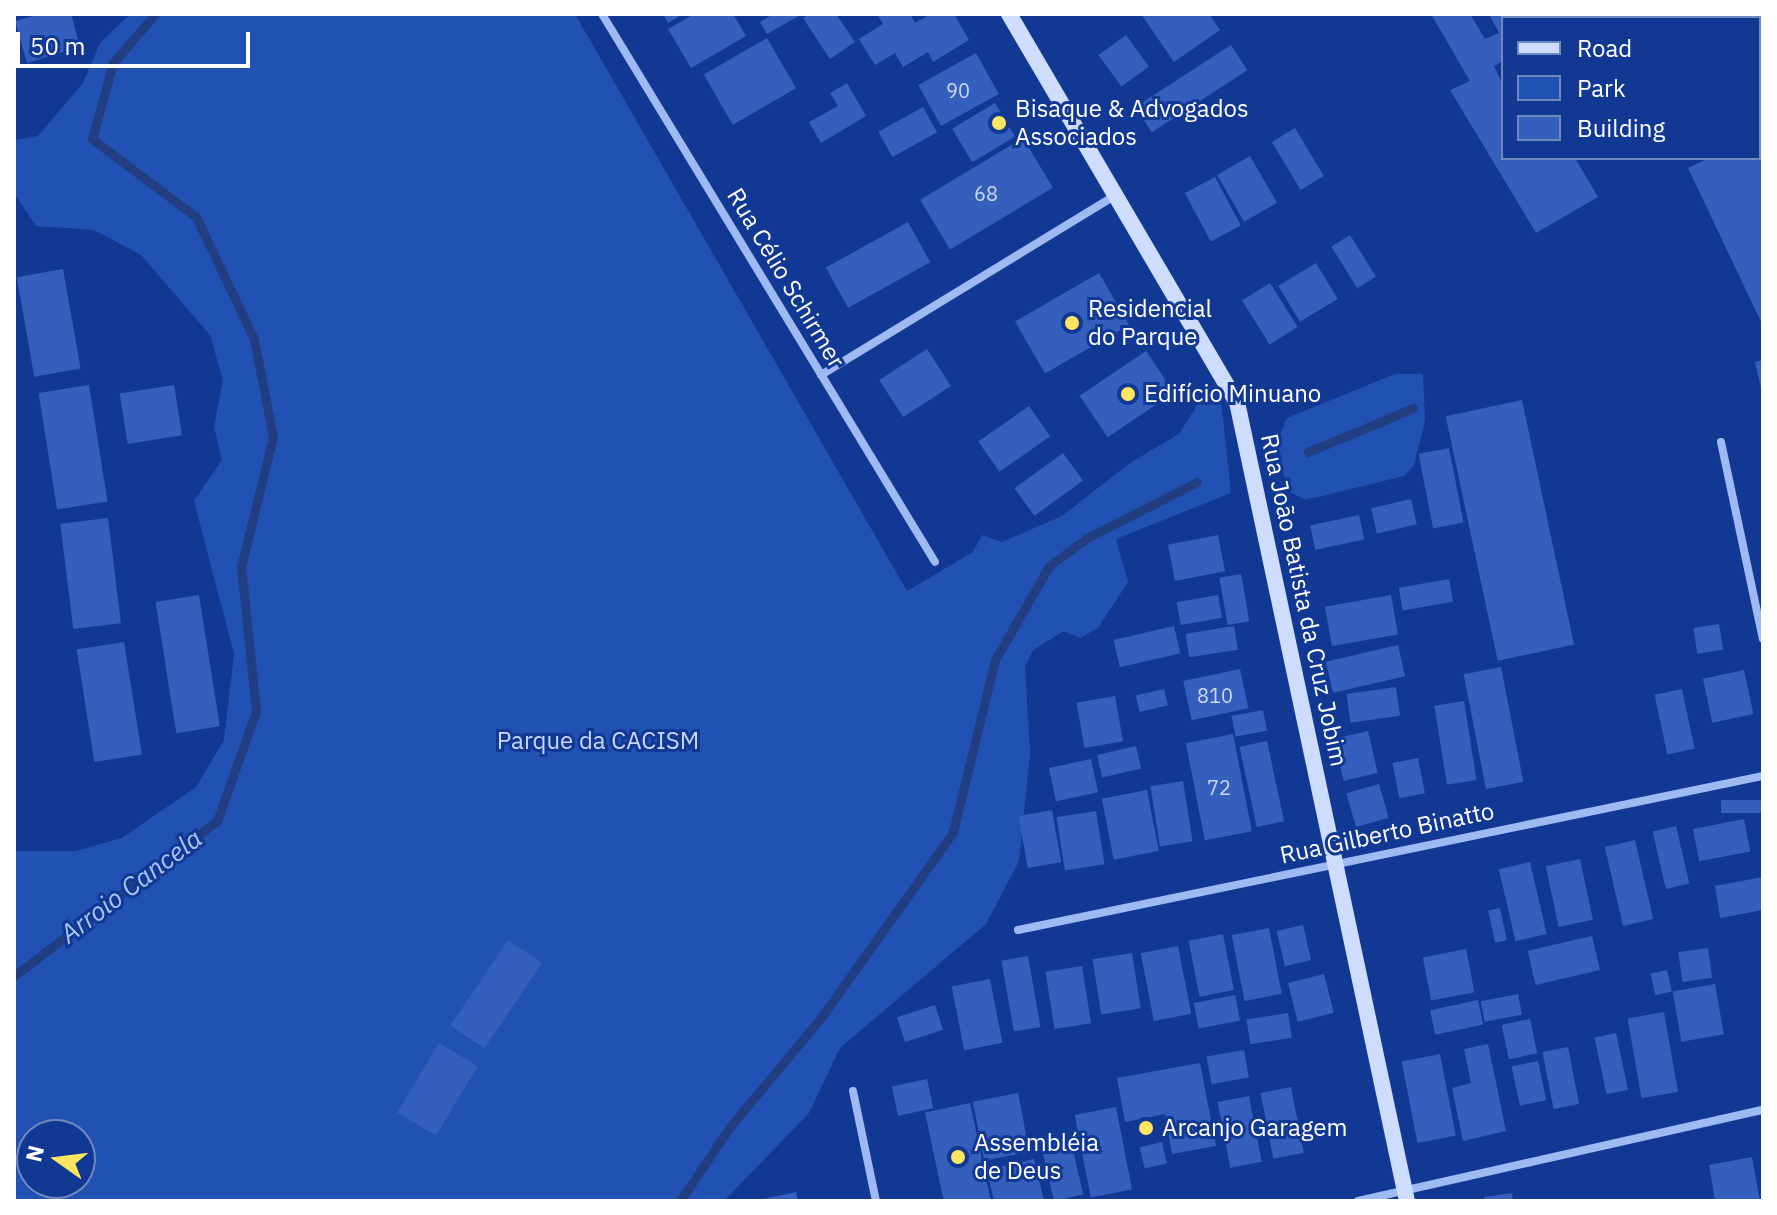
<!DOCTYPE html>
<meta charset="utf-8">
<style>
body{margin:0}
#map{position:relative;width:1777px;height:1215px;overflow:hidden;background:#113994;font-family:"IBM Plex Sans",sans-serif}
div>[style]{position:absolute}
.green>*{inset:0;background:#2251b4}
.stream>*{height:9px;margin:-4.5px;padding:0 4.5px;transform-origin:4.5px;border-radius:4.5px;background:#213e83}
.building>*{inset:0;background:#345fbc;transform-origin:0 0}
.street>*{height:8px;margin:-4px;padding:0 4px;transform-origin:4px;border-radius:4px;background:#9fbaf3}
.secondary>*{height:16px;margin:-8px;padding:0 8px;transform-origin:8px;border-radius:8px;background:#cedcfd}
.dots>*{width:22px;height:22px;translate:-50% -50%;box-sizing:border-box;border:4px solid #113994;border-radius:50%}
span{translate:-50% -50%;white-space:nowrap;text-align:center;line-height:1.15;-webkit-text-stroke:6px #113994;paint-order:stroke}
.number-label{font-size:20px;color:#ccd7ee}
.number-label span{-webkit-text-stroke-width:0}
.poi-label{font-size:24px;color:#fff}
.left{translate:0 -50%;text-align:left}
.street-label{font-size:24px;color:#fff}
.park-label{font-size:24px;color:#c7d8fd}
.water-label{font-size:26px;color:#abc5fa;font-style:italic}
.frame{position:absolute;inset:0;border:16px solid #fff;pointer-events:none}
.legend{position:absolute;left:1501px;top:16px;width:260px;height:144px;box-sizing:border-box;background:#113994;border:2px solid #7088bf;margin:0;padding:10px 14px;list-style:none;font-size:24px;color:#fff}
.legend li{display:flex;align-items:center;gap:16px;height:40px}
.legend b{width:40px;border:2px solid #7088bf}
.north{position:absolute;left:16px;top:1119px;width:80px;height:80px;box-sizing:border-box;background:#113994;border:2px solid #7088bf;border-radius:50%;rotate:284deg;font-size:22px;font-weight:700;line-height:32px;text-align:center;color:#fff}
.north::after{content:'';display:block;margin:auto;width:28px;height:36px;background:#ffe661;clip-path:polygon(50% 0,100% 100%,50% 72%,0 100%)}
.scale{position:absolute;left:16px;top:32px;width:234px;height:36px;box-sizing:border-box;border:4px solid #fff;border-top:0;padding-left:10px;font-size:24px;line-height:28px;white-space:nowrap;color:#fff;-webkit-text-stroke:6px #113994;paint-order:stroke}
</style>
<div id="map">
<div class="green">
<i style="clip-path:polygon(evenodd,130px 14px,575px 14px,907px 591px,973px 552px,982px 535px,1002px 542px,1062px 516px,1130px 463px,1179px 434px,1209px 386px,1221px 401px,1231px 493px,1116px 539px,1128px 582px,1098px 628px,1080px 638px,1064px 631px,1033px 650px,1025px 667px,1030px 754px,1019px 861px,986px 924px,840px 1048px,809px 1113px,724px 1201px,14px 1201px,14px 851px,76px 851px,122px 838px,196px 787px,224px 740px,234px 654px,194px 501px,222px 460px,214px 427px,223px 380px,210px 335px,141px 255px,94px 230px,36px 226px,14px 193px,14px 140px,38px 136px,83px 83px,100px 43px,130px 14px,32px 1135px,80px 1135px,80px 1183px,32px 1183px,32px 1135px)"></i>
<i style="clip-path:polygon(1395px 374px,1423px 374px,1425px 420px,1414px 465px,1404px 476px,1318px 497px,1304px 499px,1290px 492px,1274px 448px,1287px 418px)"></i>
</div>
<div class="stream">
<i style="left:1308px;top:452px;width:114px;rotate:-22.7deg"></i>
<i style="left:14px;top:976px;width:255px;rotate:-37.4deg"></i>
<i style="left:217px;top:821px;width:117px;rotate:-70.5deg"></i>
<i style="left:256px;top:711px;width:145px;rotate:-95.9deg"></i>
<i style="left:241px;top:567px;width:134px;rotate:-76.2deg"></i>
<i style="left:273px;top:437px;width:100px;rotate:-101deg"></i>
<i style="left:254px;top:339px;width:135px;rotate:-115.4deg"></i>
<i style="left:196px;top:217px;width:130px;rotate:-143.1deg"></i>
<i style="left:92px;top:139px;width:79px;rotate:-74.6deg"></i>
<i style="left:113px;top:63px;width:65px;rotate:-49.4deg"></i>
<i style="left:680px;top:1201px;width:88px;rotate:-56.1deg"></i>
<i style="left:729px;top:1128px;width:147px;rotate:-50.2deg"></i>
<i style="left:823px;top:1015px;width:224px;rotate:-54.6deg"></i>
<i style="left:953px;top:832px;width:177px;rotate:-76.3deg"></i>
<i style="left:995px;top:660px;width:108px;rotate:-60.1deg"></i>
<i style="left:1049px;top:566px;width:47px;rotate:-36.4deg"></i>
<i style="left:1087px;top:538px;width:123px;rotate:-27deg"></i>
</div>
<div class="building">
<i style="clip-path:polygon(41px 14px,71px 14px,80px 47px,27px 63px,15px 21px)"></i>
<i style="clip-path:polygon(663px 14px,683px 14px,668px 23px)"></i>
<i style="clip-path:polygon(694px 14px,733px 14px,746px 36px,691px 68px,668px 29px)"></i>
<i style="clip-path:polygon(773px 14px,802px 14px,767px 34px,760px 22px)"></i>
<i style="clip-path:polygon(809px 14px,836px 14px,855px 42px,830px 59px,803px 18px)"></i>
<i style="clip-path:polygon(877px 14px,910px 14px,915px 23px,931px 14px,954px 14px,969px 40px,933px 62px,928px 52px,903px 67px,895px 53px,875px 65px,859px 39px,883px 24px)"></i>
<i style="clip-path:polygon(1141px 14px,1209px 14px,1220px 30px,1174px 62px)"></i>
<i style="clip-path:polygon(1431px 14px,1470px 14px,1485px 39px,1499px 33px,1489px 14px,1576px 14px,1578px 18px,1503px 18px,1503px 61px,1494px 66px,1503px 85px,1503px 158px,1575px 158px,1598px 197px,1536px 233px,1450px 90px,1470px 81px)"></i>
<i style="clip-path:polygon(1598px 14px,1659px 14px,1651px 18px)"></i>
<i style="left:1126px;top:35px;width:39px;height:34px;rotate:54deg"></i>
<i style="left:767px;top:38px;width:58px;height:73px;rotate:60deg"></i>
<i style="left:1231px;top:45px;width:30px;height:114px;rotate:57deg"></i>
<i style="left:976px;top:53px;width:47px;height:66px;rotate:61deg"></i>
<i style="clip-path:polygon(847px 83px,866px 116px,821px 143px,809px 122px,838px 106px,830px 93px)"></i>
<i style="left:995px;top:103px;width:39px;height:50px;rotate:59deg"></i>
<i style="left:923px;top:107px;width:29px;height:51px;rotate:61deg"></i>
<i style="left:1295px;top:128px;width:56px;height:27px;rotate:59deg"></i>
<i style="left:1023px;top:138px;width:58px;height:120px;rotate:59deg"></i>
<i style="left:1250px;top:156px;width:54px;height:38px;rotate:60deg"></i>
<i style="clip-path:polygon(1709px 158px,1761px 158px,1763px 163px,1763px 326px,1688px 168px)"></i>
<i style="left:1215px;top:177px;width:55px;height:34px;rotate:62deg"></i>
<i style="left:908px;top:222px;width:46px;height:94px;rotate:61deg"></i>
<i style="left:1350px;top:235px;width:49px;height:22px;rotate:58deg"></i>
<i style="left:1316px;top:263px;width:42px;height:44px;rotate:59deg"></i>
<i style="left:63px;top:269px;width:101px;height:47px;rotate:80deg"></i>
<i style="left:1099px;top:273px;width:60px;height:97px;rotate:60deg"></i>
<i style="left:1270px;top:283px;width:52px;height:33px;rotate:58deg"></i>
<i style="left:927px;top:349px;width:44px;height:57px;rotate:57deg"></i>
<i style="left:1146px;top:351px;width:50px;height:80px;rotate:56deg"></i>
<i style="clip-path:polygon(1763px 360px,1763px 392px,1762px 392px,1755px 362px)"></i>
<i style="left:89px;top:385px;width:118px;height:51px;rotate:81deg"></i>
<i style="left:174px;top:385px;width:51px;height:55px;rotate:81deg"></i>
<i style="left:1522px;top:400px;width:250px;height:78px;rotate:78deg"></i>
<i style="left:1029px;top:406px;width:37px;height:62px;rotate:55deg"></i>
<i style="left:1449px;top:448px;width:76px;height:31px;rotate:79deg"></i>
<i style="left:1063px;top:453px;width:34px;height:60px;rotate:54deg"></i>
<i style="left:1411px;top:499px;width:26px;height:41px;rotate:77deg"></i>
<i style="left:1359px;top:515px;width:25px;height:50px;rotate:78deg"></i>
<i style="left:108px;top:518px;width:106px;height:48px;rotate:83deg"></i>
<i style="left:1218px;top:535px;width:37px;height:51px;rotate:79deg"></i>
<i style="left:1241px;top:574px;width:48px;height:22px;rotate:80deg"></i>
<i style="left:1449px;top:579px;width:23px;height:51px;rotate:80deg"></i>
<i style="left:199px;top:595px;width:133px;height:44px;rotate:81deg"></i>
<i style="left:1218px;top:595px;width:23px;height:42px;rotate:80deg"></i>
<i style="left:1391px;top:595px;width:40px;height:67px;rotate:80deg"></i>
<i style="left:1719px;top:624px;width:26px;height:26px;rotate:81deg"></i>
<i style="left:1174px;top:626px;width:28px;height:62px;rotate:77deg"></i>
<i style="left:1234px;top:626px;width:24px;height:49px;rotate:81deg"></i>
<i style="left:124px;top:642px;width:114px;height:48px;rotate:81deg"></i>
<i style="left:1398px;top:645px;width:32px;height:74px;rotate:77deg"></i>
<i style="left:1501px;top:667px;width:117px;height:38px;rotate:79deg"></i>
<i style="left:1240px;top:669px;width:40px;height:58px;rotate:78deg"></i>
<i style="left:1744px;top:670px;width:45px;height:42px;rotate:78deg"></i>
<i style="left:1396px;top:687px;width:29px;height:50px;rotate:82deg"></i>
<i style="left:1164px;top:689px;width:17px;height:29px;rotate:77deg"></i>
<i style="left:1682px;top:689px;width:61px;height:28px;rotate:78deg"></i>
<i style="left:1115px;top:696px;width:46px;height:39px;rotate:80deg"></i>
<i style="left:1464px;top:701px;width:80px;height:30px;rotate:81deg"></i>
<i style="left:1263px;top:710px;width:21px;height:32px;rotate:79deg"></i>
<i style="left:1368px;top:731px;width:43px;height:35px;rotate:77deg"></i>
<i style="left:1233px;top:734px;width:99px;height:48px;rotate:79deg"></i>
<i style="left:1267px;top:741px;width:82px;height:28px;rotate:78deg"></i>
<i style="left:1136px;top:746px;width:23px;height:40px;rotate:77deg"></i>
<i style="left:1418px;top:758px;width:36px;height:26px;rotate:79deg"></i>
<i style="left:1091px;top:759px;width:34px;height:43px;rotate:78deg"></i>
<i style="left:1183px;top:781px;width:61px;height:33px;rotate:81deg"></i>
<i style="left:1379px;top:784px;width:35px;height:34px;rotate:74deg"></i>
<i style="left:1147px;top:790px;width:62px;height:46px;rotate:79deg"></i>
<i style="left:1763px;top:800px;width:13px;height:42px;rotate:90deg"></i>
<i style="left:1052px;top:810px;width:53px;height:34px;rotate:80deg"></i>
<i style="left:1096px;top:811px;width:54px;height:40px;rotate:81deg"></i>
<i style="left:1744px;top:819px;width:33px;height:52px;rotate:79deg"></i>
<i style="left:1676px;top:826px;width:59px;height:24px;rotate:77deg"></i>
<i style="left:1635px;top:840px;width:81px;height:31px;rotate:77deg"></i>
<i style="left:1580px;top:859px;width:62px;height:35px;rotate:78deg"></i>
<i style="left:1530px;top:862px;width:74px;height:32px;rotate:77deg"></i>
<i style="clip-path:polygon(1763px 877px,1763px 910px,1720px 918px,1715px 886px)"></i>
<i style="left:1500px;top:908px;width:33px;height:12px;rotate:78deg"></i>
<i style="left:1303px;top:925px;width:36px;height:27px;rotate:77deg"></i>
<i style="left:1269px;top:928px;width:67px;height:38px;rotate:79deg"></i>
<i style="left:1223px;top:934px;width:57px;height:35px;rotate:79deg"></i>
<i style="left:1592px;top:936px;width:35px;height:66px;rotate:77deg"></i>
<i style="left:508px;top:940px;width:41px;height:103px;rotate:34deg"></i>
<i style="left:1178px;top:946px;width:69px;height:38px;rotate:79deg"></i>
<i style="left:1708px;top:948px;width:30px;height:30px;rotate:82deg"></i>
<i style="left:1466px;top:949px;width:44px;height:44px;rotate:79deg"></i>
<i style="left:1132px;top:953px;width:56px;height:40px;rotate:81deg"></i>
<i style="left:1028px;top:956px;width:72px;height:27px;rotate:80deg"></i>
<i style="left:1082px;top:966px;width:58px;height:37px;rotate:81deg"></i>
<i style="left:1667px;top:970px;width:22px;height:17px;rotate:77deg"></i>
<i style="left:1324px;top:974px;width:40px;height:37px;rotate:76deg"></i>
<i style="left:990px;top:979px;width:65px;height:39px;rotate:79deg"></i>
<i style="left:1715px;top:984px;width:51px;height:43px;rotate:80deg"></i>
<i style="left:1518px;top:994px;width:21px;height:38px;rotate:79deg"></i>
<i style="left:1235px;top:995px;width:26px;height:42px;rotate:79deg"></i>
<i style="left:1478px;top:1000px;width:25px;height:49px;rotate:78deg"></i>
<i style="left:935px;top:1005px;width:26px;height:40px;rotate:72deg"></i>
<i style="left:1664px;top:1012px;width:81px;height:37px;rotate:80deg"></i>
<i style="left:1288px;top:1013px;width:25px;height:42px;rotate:81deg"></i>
<i style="left:1530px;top:1019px;width:35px;height:29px;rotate:78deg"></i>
<i style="left:1616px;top:1033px;width:58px;height:22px;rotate:78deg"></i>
<i style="left:439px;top:1043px;width:45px;height:81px;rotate:31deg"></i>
<i style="clip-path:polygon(1488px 1044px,1506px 1131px,1463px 1141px,1452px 1088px,1471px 1083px,1464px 1049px)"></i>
<i style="left:1568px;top:1047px;width:58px;height:26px;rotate:79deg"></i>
<i style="left:1244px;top:1050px;width:28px;height:38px;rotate:80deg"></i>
<i style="left:1440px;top:1054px;width:83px;height:39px;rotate:79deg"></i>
<i style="left:1538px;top:1061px;width:40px;height:27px;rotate:78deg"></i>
<i style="clip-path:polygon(1200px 1063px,1216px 1146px,1172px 1154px,1165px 1114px,1125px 1122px,1117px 1078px)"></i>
<i style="left:927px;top:1079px;width:30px;height:36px;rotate:78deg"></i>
<i style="left:1291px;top:1087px;width:67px;height:31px;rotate:79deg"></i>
<i style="left:1018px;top:1093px;width:60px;height:46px;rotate:79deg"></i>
<i style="left:1249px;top:1096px;width:67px;height:32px;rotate:79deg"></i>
<i style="left:970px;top:1103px;width:100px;height:46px;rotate:78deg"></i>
<i style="left:1116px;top:1107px;width:84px;height:42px;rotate:79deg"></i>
<i style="left:1070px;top:1137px;width:59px;height:30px;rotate:77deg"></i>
<i style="left:1162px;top:1142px;width:22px;height:23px;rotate:77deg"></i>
<i style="clip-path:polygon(1752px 1157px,1760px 1201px,1715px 1201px,1709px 1165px)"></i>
<i style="clip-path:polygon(1034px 1159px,1044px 1201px,994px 1201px,987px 1170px)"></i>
<i style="clip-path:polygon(796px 1192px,798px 1201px,758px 1201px,758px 1200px)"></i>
<i style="clip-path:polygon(1512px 1193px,1513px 1201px,1485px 1201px,1484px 1197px)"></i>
</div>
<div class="street">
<i style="left:602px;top:14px;width:641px;rotate:58.71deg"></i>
<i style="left:821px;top:375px;width:346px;rotate:-31.4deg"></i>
<i style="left:1721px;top:442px;width:201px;rotate:78deg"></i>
<i style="left:1018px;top:930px;width:761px;rotate:-11.68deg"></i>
<i style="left:853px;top:1091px;width:112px;rotate:78.2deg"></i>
<i style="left:1358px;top:1201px;width:415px;rotate:-12.7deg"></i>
</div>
<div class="secondary">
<i style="left:1009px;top:14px;width:450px;rotate:59.6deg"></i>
<i style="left:1237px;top:402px;width:817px;rotate:77.99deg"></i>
</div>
<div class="dots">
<i style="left:999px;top:123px;background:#ffe661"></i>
<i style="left:1072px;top:323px;background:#ffe661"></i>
<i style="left:1128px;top:394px;background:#ffe661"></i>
<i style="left:1146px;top:1128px;background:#ffe661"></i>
<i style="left:958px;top:1157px;background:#ffe661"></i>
</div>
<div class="number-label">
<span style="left:958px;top:90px">90</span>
<span style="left:986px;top:193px">68</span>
<span style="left:1215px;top:695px">810</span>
<span style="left:1219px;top:787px">72</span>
</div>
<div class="poi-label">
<span class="left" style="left:1015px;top:123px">Bisaque &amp; Advogados<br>Associados</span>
<span class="left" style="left:1088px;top:323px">Residencial<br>do Parque</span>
<span class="left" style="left:1144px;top:394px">Edifício Minuano</span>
<span class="left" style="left:1162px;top:1128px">Arcanjo Garagem</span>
<span class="left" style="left:974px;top:1157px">Assembléia<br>de Deus</span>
</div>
<div class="street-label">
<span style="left:786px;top:278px;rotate:59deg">Rua Célio Schirmer</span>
<span style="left:1304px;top:600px;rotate:78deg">Rua João Batista da Cruz Jobim</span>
<span style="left:1387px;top:833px;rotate:-12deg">Rua Gilberto Binatto</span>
</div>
<div class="park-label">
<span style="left:598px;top:741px">Parque da CACISM</span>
</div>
<div class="water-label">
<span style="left:131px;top:886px;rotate:-37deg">Arroio Cancela</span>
</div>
<div class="frame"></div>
<ul class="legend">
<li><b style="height:10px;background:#cedcfd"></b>Road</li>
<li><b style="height:22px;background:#2251b4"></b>Park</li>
<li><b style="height:22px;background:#345fbc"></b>Building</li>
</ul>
<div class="north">N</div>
<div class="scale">50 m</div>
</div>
